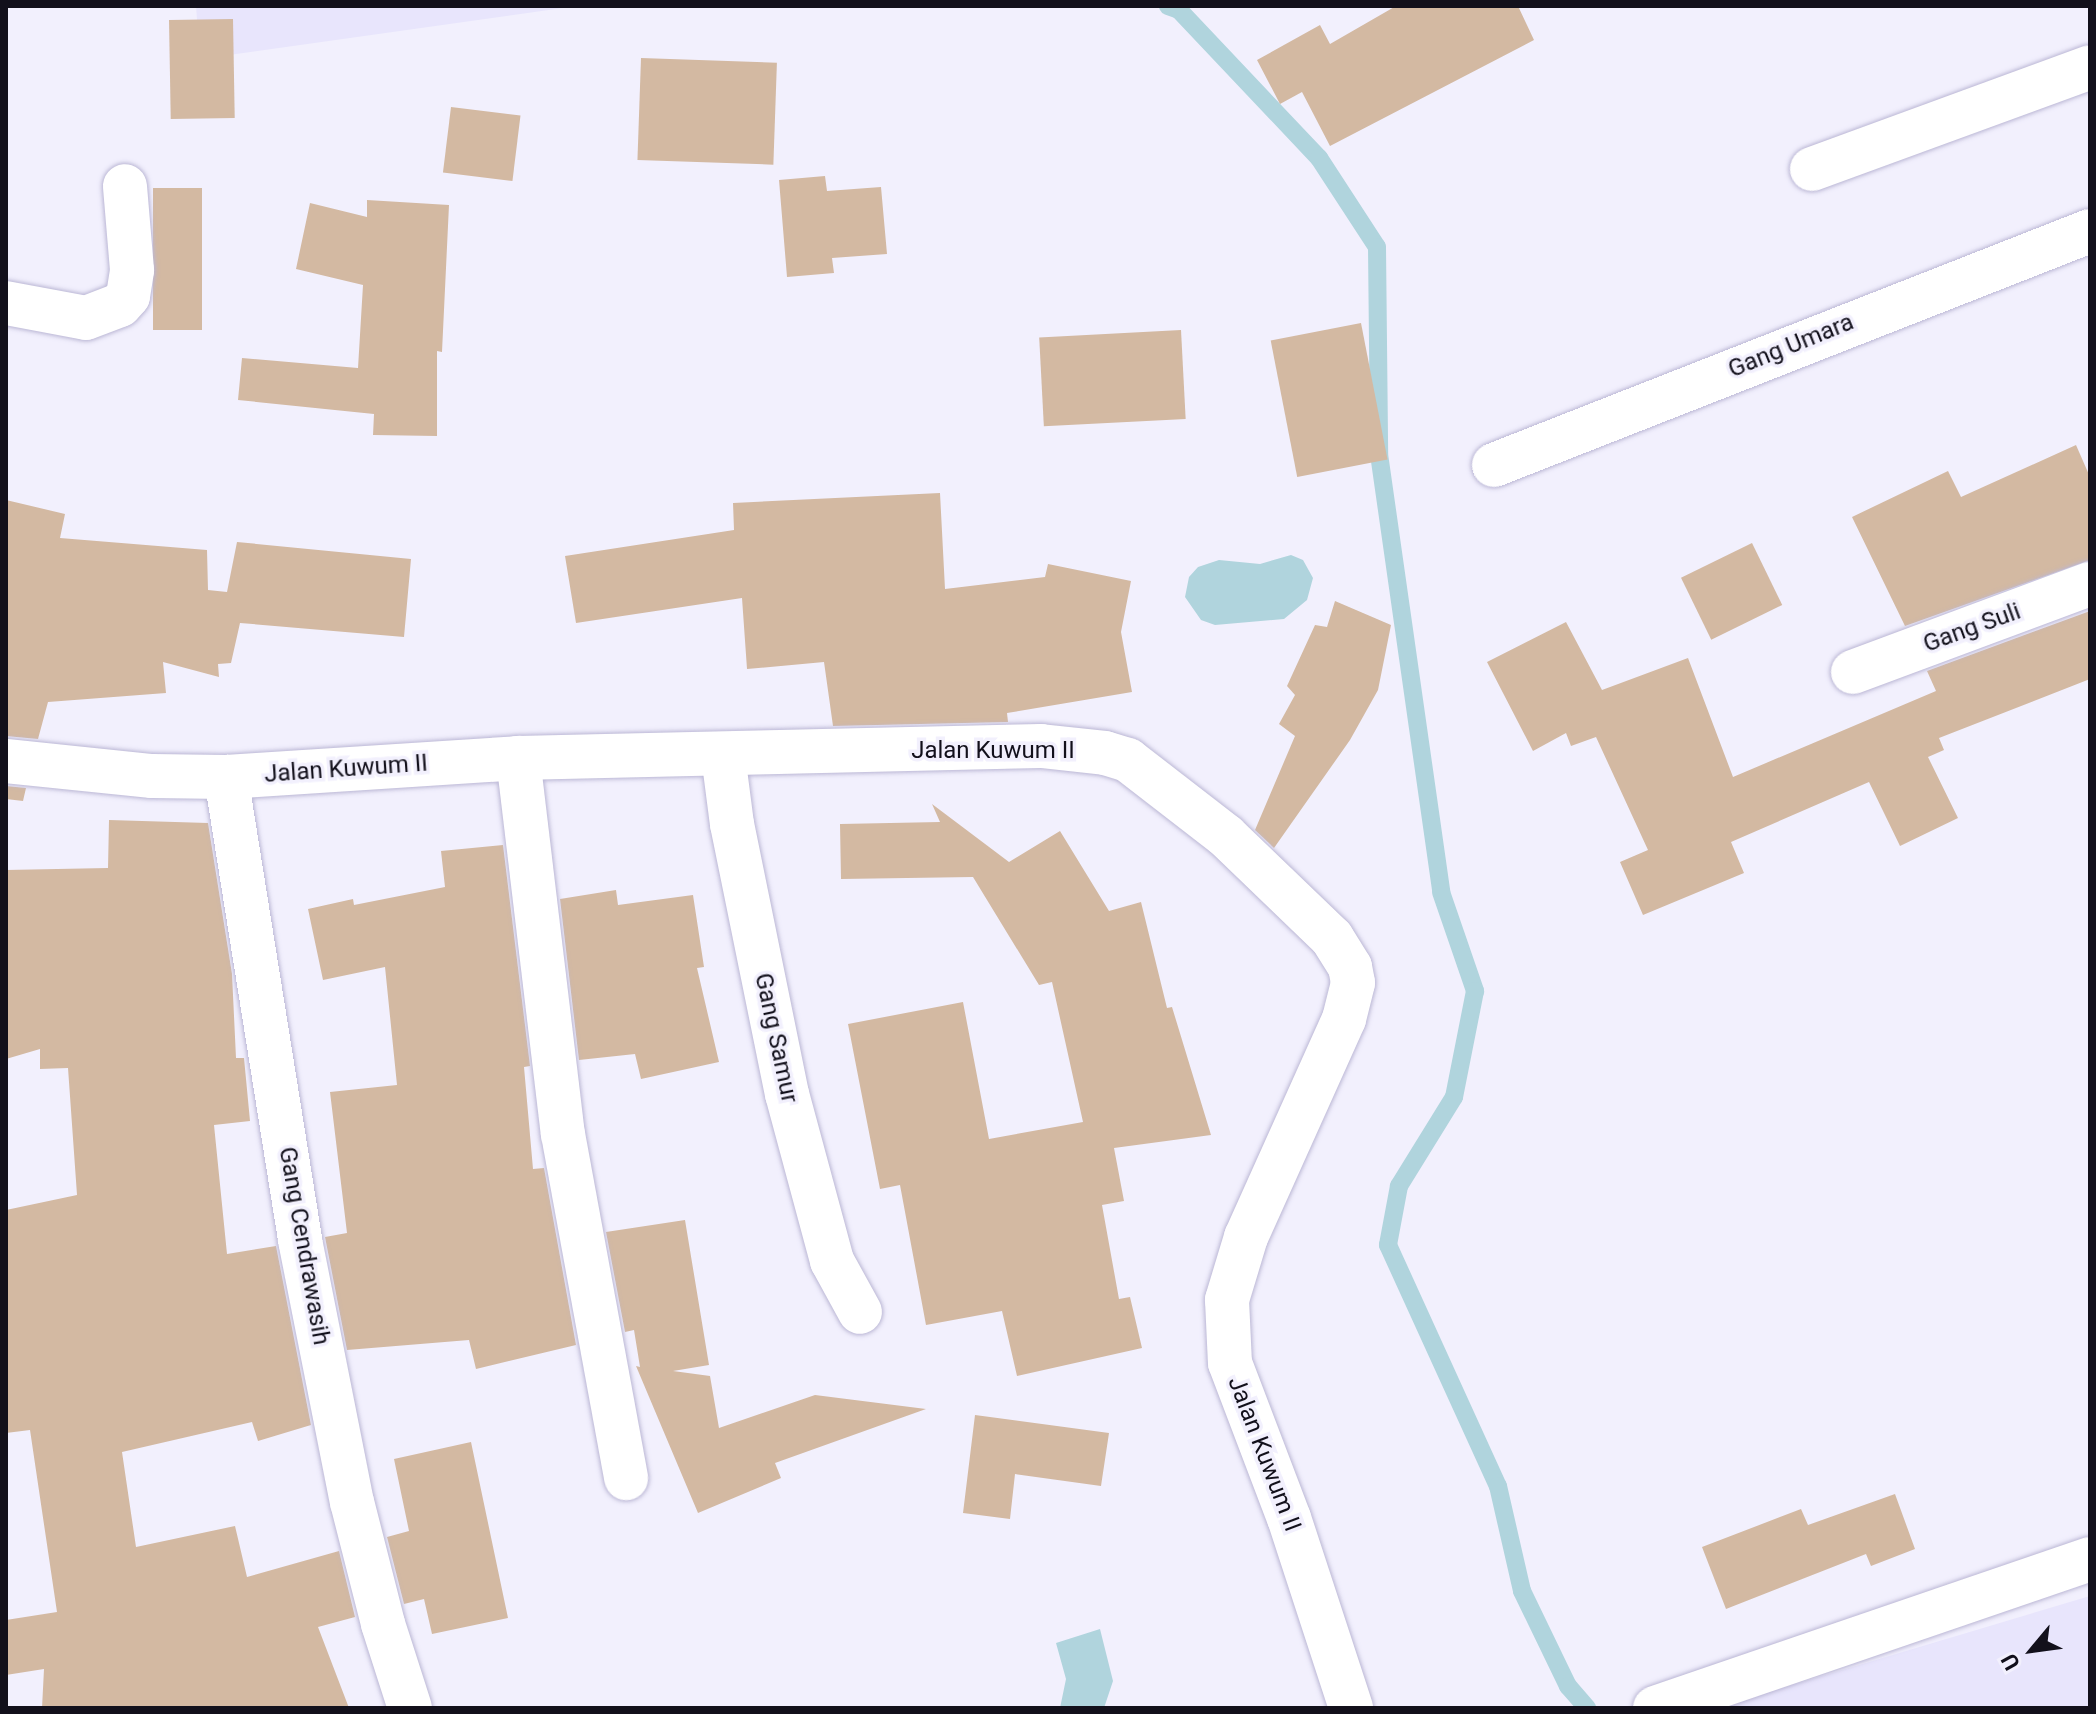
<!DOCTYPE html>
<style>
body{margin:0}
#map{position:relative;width:2096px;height:1714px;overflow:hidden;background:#f2f0fd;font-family:Roboto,sans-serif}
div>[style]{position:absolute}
.built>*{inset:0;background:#e8e5fc}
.water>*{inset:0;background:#b0d4dd}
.stream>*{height:18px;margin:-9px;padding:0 9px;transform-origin:9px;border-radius:9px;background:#b0d4dd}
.building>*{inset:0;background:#d3b9a2;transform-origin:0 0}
.roads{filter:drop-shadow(0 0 2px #bbb7d5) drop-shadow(0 0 2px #bbb7d5)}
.minor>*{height:44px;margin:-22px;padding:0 22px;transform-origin:22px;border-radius:22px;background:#fff}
span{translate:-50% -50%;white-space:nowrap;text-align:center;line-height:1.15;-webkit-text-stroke:7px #f2f0fd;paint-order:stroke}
.street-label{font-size:24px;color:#12101b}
.frame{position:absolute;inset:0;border:8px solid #12101b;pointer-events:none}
.north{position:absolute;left:1992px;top:1610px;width:80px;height:80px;-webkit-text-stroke:6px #f2f0fd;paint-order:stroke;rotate:241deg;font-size:22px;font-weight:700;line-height:32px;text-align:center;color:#12101b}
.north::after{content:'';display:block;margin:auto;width:28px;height:36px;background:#12101b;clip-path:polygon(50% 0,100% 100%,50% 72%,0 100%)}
</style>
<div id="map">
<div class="built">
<div style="clip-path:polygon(196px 6px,577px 6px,200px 59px)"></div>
<div style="clip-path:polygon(2090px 1596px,2090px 1708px,1715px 1708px)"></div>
</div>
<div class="water">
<div style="clip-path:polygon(1291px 555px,1303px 560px,1313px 578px,1307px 600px,1284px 619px,1215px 625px,1201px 620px,1185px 597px,1189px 577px,1198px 567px,1219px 560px,1260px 564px)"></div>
<div style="clip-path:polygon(1100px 1629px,1113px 1681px,1104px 1708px,1060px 1708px,1066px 1679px,1056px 1643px)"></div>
</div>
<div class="stream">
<div style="left:1168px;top:6px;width:12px;rotate:20deg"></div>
<div style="left:1179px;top:10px;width:204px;rotate:46.6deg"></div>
<div style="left:1319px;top:158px;width:106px;rotate:56.9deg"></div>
<div style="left:1377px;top:247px;width:207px;rotate:89.4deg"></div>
<div style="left:1379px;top:454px;width:442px;rotate:81.9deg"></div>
<div style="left:1441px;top:892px;width:105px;rotate:71deg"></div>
<div style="left:1475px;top:991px;width:108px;rotate:101.2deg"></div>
<div style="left:1454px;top:1097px;width:105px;rotate:121.7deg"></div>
<div style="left:1399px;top:1186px;width:60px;rotate:100.6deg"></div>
<div style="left:1388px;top:1245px;width:265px;rotate:65.5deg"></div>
<div style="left:1498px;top:1486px;width:108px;rotate:77.1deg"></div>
<div style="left:1522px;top:1591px;width:106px;rotate:64.2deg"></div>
<div style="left:1568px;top:1686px;width:29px;rotate:49deg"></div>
</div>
<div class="building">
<div style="clip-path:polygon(1396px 6px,1518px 6px,1534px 40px,1330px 146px,1302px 92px,1280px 104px,1257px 60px,1320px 25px,1330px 44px)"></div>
<div style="left:233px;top:19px;width:99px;height:64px;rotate:89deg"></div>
<div style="left:641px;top:58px;width:136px;height:102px;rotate:2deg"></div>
<div style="left:451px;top:107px;width:70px;height:66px;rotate:7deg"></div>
<div style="clip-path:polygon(825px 176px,827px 191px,881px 187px,887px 254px,832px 258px,834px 273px,787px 277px,779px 180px)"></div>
<div style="left:153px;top:188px;width:49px;height:142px"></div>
<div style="clip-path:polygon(367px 200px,449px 205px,442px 352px,437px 351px,437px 436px,373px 435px,374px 414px,238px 400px,242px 358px,358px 368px,363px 285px,296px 269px,310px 203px,367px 217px)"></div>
<div style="left:1361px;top:323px;width:139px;height:92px;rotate:79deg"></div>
<div style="left:1181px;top:330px;width:89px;height:142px;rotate:87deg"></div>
<div style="clip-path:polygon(2076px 445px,2090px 477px,2090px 560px,1905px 626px,1852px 517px,1948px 471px,1961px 497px)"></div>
<div style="clip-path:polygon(940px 493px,945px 589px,1045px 577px,1048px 564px,1131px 581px,1121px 632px,1132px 692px,1007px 713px,1008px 722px,833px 726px,824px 662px,747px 669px,742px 598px,576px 623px,565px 556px,734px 530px,733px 503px)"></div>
<div style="clip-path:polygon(6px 500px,65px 514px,60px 538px,207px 550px,208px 590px,227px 592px,237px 542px,411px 559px,404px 637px,240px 623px,231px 663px,218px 664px,219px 677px,163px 662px,166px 693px,48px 702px,38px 739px,6px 736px)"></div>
<div style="left:1752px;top:543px;width:69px;height:79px;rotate:64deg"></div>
<div style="clip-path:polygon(1335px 601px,1391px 625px,1378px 690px,1350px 740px,1274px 848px,1255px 830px,1295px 736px,1279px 724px,1295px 695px,1287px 686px,1315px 625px,1327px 627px)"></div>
<div style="clip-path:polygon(2090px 611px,2090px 679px,1939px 738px,1944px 750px,1928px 757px,1958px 818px,1900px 846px,1869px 782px,1731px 842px,1744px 873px,1643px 915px,1620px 862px,1648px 850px,1596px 737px,1571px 746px,1566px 733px,1533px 751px,1487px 662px,1566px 622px,1602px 690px,1688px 658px,1733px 777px,1936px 691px,1927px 671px)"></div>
<div style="clip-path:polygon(6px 786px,26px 788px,23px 801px,6px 799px)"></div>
<div style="clip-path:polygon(932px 804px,1009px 862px,1060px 831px,1109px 911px,1141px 902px,1167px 1008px,1172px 1007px,1211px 1135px,1114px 1148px,1124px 1201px,1102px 1205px,1119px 1299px,1130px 1297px,1142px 1348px,1017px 1376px,1002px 1311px,926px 1325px,900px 1185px,880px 1189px,848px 1024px,963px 1002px,989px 1139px,1083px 1122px,1052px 982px,1039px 985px,973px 877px,841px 879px,840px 824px,940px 822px)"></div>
<div style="clip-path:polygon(109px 820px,208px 823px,232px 974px,236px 1058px,244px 1058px,250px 1121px,214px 1125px,227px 1254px,276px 1246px,311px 1425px,258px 1441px,252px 1422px,122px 1452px,136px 1547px,235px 1526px,247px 1577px,339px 1551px,355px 1617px,318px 1627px,349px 1708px,42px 1708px,44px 1669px,6px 1675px,6px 1620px,57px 1612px,30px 1430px,6px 1433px,6px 1210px,77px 1195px,68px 1068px,40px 1069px,40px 1049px,6px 1059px,6px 870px,108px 868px)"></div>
<div style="clip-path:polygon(503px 845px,530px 1066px,524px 1067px,533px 1169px,544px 1168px,576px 1345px,476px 1369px,469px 1340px,347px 1350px,325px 1237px,347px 1233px,330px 1092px,397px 1085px,385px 967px,323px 980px,308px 909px,353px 899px,354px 905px,445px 887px,441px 851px)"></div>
<div style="clip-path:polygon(616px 890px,618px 905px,693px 895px,704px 967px,697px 968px,719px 1062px,641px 1079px,635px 1054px,579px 1060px,560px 899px)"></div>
<div style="clip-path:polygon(685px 1220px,709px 1365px,673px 1371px,710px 1376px,719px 1428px,815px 1395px,926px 1409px,775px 1463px,781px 1478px,698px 1513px,636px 1366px,640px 1367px,634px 1330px,625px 1332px,606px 1232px)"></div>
<div style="clip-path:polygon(975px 1415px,1109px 1433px,1101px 1486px,1015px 1474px,1010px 1519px,963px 1513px)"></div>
<div style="clip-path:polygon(471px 1442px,508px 1618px,432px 1634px,424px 1599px,404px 1604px,387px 1537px,409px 1531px,394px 1459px)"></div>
<div style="clip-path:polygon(1895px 1494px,1915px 1549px,1871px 1566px,1866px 1554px,1726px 1609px,1702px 1547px,1801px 1509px,1808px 1525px)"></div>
</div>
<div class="roads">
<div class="minor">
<div style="left:1812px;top:169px;width:296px;rotate:-20.1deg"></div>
<div style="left:6px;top:303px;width:81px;rotate:10.6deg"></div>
<div style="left:86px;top:318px;width:36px;rotate:-21deg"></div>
<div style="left:120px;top:305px;width:12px;rotate:-48deg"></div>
<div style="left:128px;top:296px;width:26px;rotate:-81deg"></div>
<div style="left:132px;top:270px;width:84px;rotate:-94.8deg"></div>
<div style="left:1494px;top:465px;width:640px;rotate:-21.44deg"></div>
<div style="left:1853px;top:672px;width:253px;rotate:-20.4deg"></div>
<div style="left:723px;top:755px;width:70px;rotate:82.6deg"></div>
<div style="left:732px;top:824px;width:276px;rotate:78.5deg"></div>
<div style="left:787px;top:1094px;width:173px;rotate:74.9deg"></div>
<div style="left:832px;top:1261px;width:58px;rotate:61.2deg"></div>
<div style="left:518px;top:758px;width:379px;rotate:83.2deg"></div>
<div style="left:563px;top:1134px;width:350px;rotate:79.6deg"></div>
<div style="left:6px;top:761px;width:147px;rotate:5.9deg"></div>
<div style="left:152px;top:776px;width:74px;rotate:0.8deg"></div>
<div style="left:226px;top:777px;width:293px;rotate:-3.7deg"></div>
<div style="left:518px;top:758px;width:523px;rotate:-1.31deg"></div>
<div style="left:1041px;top:746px;width:64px;rotate:6.2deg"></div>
<div style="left:1105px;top:753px;width:24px;rotate:17deg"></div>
<div style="left:1128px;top:760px;width:124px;rotate:37.8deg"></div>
<div style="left:1226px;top:836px;width:147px;rotate:43.9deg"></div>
<div style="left:1332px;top:938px;width:34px;rotate:58deg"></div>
<div style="left:1350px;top:967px;width:16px;rotate:79deg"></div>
<div style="left:1353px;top:983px;width:37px;rotate:104deg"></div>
<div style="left:1344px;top:1019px;width:239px;rotate:114.2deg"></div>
<div style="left:1246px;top:1237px;width:66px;rotate:106.8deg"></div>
<div style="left:1227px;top:1300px;width:63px;rotate:87.3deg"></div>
<div style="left:1230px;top:1363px;width:166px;rotate:69.2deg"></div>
<div style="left:1289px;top:1518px;width:200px;rotate:71.9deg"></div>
<div style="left:226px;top:777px;width:469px;rotate:80.9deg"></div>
<div style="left:300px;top:1240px;width:267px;rotate:78.8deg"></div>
<div style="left:352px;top:1502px;width:126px;rotate:75.7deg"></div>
<div style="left:383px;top:1624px;width:88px;rotate:72.2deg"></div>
<div style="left:1655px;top:1708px;width:460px;rotate:-18.9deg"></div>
</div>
</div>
<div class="street-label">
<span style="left:1791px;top:346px;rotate:-22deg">Gang Umara</span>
<span style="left:1972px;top:628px;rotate:-20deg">Gang Suli</span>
<span style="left:993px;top:751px">Jalan Kuwum II</span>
<span style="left:346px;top:769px;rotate:-4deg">Jalan Kuwum II</span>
<span style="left:776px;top:1038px;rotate:78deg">Gang Samur</span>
<span style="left:304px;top:1246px;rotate:80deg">Gang Cendrawasih</span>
<span style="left:1264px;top:1454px;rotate:69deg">Jalan Kuwum II</span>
</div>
<div class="frame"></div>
<div class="north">U</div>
</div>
